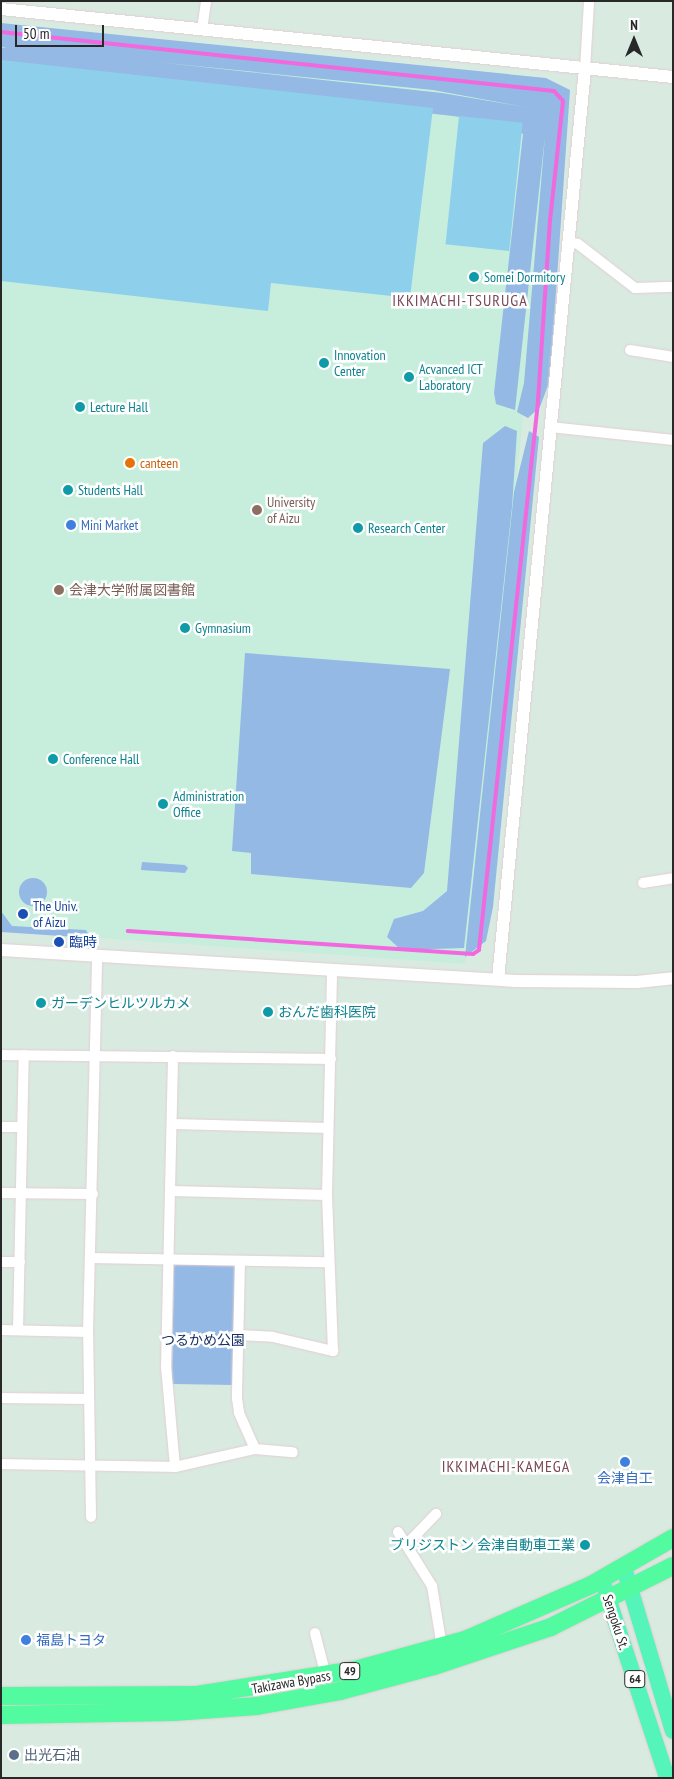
<!DOCTYPE html>
<meta charset="utf-8">
<style>
body{margin:0}
#map{position:relative;width:674px;height:1779px;overflow:hidden;background:#d9ebe1;font-family:"PT Sans Narrow","Noto Sans JP",sans-serif}
div>[style]{position:absolute}
.education>*{inset:0;background:#c7eedc}
.green>*{inset:0;background:#93b9e4;transform-origin:0 0}
.round{border-radius:50%}
.pitch>*{inset:0;background:#8ed0ec;transform-origin:0 0}
.stream>*{height:4px;margin:-2px;padding:0 2px;transform-origin:2px;border-radius:2px;background:#f268de}
.roads{filter:drop-shadow(0 0 1px #e2ced4) drop-shadow(0 0 1px #e2ced4)}
.minor>*{height:10px;margin:-5px;padding:0 5px;transform-origin:5px;border-radius:5px;background:#fff}
.tertiary>*{height:12px;margin:-6px;padding:0 6px;transform-origin:6px;border-radius:6px;background:#fff}
.primary>*{height:16px;margin:-8px;padding:0 8px;transform-origin:8px;border-radius:8px;background:#55f4bb}
.trunk>*{height:18px;margin:-9px;padding:0 9px;transform-origin:9px;border-radius:9px;background:#52faa0}
.dots>*{width:14px;height:14px;translate:-50% -50%;box-sizing:border-box;border:2px solid #fff;border-radius:50%}
span{translate:-50% -50%;white-space:nowrap;text-align:center;line-height:1.15;-webkit-text-stroke:5px #fff;paint-order:stroke}
.shield-label span{padding:1px 4px;background:#fff;border:1px solid;border-radius:4px;-webkit-text-stroke-width:0}
.shield-label{font-size:12px;color:#282828;font-weight:700}
.culture-label{font-size:14px;color:#0d838f}
.left{translate:0 -50%;text-align:left}
.right{translate:-100% -50%;text-align:right}
.food-label{font-size:14px;color:#c56008}
.education-label{font-size:14px;color:#785e54}
.shop-label{font-size:14px;color:#366cbe}
.transit-label{font-size:14px;color:#164399}
.park-label{font-size:14px;color:#173166}
.street-label{font-size:14px;color:#282828}
.service-label{font-size:14px;color:#4e5e75}
.quarter-label{font-size:16px;color:#7a4857;letter-spacing:1px}
.frame{position:absolute;inset:0;border:2px solid #282828;pointer-events:none}
.north{position:absolute;left:609px;top:15px;width:50px;height:50px;-webkit-text-stroke:4px #fff;paint-order:stroke;rotate:0deg;font-size:14px;font-weight:700;line-height:20px;text-align:center;color:#282828}
.north::after{content:'';display:block;margin:auto;width:18px;height:22px;background:#282828;clip-path:polygon(50% 0,100% 100%,50% 72%,0 100%)}
.scale{position:absolute;left:15px;top:25px;width:89px;height:22px;box-sizing:border-box;border:2px solid #282828;border-top:0;padding-left:6px;font-size:15px;line-height:18px;white-space:nowrap;color:#282828;-webkit-text-stroke:4px #fff;paint-order:stroke}
</style>
<div id="map">
<div class="education">
<div style="clip-path:polygon(1px 27px,558px 90px,465px 964px,1px 931px)"></div>
</div>
<div class="green">
<div style="clip-path:polygon(evenodd,1px 23px,546px 78px,570px 90px,550px 380px,540px 407px,528px 418px,517px 412px,524px 383px,545px 136px,515px 410px,496px 404px,494px 393px,523px 134px,502px 124px,453px 116px,21px 68px,1px 60px,1px 48px,7px 48px,1px 47px,1px 23px,156px 62px,433px 90px,531px 108px,442px 93px,156px 62px)"></div>
<div style="clip-path:polygon(505px 426px,517px 431px,512px 507px,464px 948px,401px 950px,387px 937px,394px 919px,423px 911px,447px 891px,483px 443px)"></div>
<div style="clip-path:polygon(529px 431px,539px 437px,493px 907px,486px 941px,465px 957px,514px 492px)"></div>
<div style="clip-path:polygon(245px 653px,450px 669px,424px 873px,411px 888px,251px 874px,251px 853px,232px 851px)"></div>
<div style="clip-path:polygon(142px 862px,185px 865px,188px 868px,185px 873px,141px 870px)"></div>
<div class="round" style="left:19px;top:878px;width:28px;height:28px"></div>
<div style="clip-path:polygon(1px 911px,12px 926px,86px 930px,91px 938px,1px 932px)"></div>
<div style="left:174px;top:1263px;width:63px;height:121px;rotate:1deg"></div>
</div>
<div class="pitch">
<div style="clip-path:polygon(1px 60px,433px 108px,410px 298px,271px 283px,268px 311px,1px 281px)"></div>
<div style="left:459px;top:116px;width:64px;height:129px;rotate:6deg"></div>
</div>
<div class="stream">
<div style="left:1px;top:32px;width:556px;rotate:6.09deg"></div>
<div style="left:554px;top:91px;width:13px;rotate:48deg"></div>
<div style="left:563px;top:101px;width:120px;rotate:96.2deg"></div>
<div style="left:550px;top:220px;width:182px;rotate:93.8deg"></div>
<div style="left:538px;top:402px;width:551px;rotate:96.15deg"></div>
<div style="left:479px;top:950px;width:7px;rotate:146deg"></div>
<div style="left:473px;top:954px;width:346px;rotate:-176.2deg"></div>
</div>
<div class="roads">
<div class="minor">
<div style="left:202px;top:30px;width:29px;rotate:-82deg"></div>
<div style="left:585px;top:69px;width:68px;rotate:-86.6deg"></div>
<div style="left:568px;top:242px;width:10px;rotate:11deg"></div>
<div style="left:578px;top:244px;width:72px;rotate:37.7deg"></div>
<div style="left:635px;top:288px;width:38px;rotate:-2deg"></div>
<div style="left:630px;top:350px;width:44px;rotate:9.2deg"></div>
<div style="left:550px;top:427px;width:124px;rotate:6deg"></div>
<div style="left:643px;top:883px;width:30px;rotate:-9deg"></div>
<div style="left:1px;top:1055px;width:330px;rotate:0.7deg"></div>
<div style="left:173px;top:1124px;width:155px;rotate:1.5deg"></div>
<div style="left:1px;top:1127px;width:21px"></div>
<div style="left:172px;top:1191px;width:155px;rotate:1.5deg"></div>
<div style="left:1px;top:1193px;width:92px;rotate:0.6deg"></div>
<div style="left:90px;top:1258px;width:238px;rotate:1deg"></div>
<div style="left:240px;top:1261px;width:137px;rotate:91.3deg"></div>
<div style="left:237px;top:1398px;width:15px;rotate:82deg"></div>
<div style="left:239px;top:1413px;width:39px;rotate:66deg"></div>
<div style="left:1px;top:1262px;width:19px"></div>
<div style="left:1px;top:1330px;width:87px;rotate:1.3deg"></div>
<div style="left:18px;top:1330px;width:275px;rotate:-88.8deg"></div>
<div style="left:238px;top:1335px;width:35px;rotate:3deg"></div>
<div style="left:273px;top:1337px;width:62px;rotate:13.1deg"></div>
<div style="left:333px;top:1351px;width:156px;rotate:-92.2deg"></div>
<div style="left:327px;top:1195px;width:225px;rotate:-88.7deg"></div>
<div style="left:1px;top:1398px;width:86px;rotate:0.7deg"></div>
<div style="left:1px;top:1464px;width:174px;rotate:1deg"></div>
<div style="left:175px;top:1467px;width:100px;rotate:-95.1deg"></div>
<div style="left:166px;top:1367px;width:311px;rotate:-88.7deg"></div>
<div style="left:175px;top:1467px;width:82px;rotate:-12.7deg"></div>
<div style="left:255px;top:1449px;width:38px;rotate:5deg"></div>
<div style="left:91px;top:1517px;width:185px;rotate:-90.9deg"></div>
<div style="left:88px;top:1332px;width:374px;rotate:-88.6deg"></div>
<div style="left:398px;top:1532px;width:64px;rotate:57.8deg"></div>
<div style="left:432px;top:1586px;width:62px;rotate:80.7deg"></div>
<div style="left:407px;top:1544px;width:42px;rotate:-46deg"></div>
<div style="left:315px;top:1633px;width:44px;rotate:75.7deg"></div>
</div>
<div class="tertiary">
<div style="left:1px;top:9px;width:675px;rotate:5.78deg"></div>
<div style="left:1px;top:950px;width:516px;rotate:3.44deg"></div>
<div style="left:516px;top:981px;width:121px;rotate:0.5deg"></div>
<div style="left:637px;top:982px;width:36px;rotate:-6deg"></div>
<div style="left:498px;top:979px;width:914px;rotate:-84.54deg"></div>
</div>
<div class="primary">
<div style="left:624px;top:1568px;width:170px;rotate:73.3deg"></div>
<div style="left:602px;top:1580px;width:208px;rotate:71.8deg"></div>
</div>
<div class="trunk">
<div style="left:1px;top:1696px;width:196px;rotate:-0.3deg"></div>
<div style="left:197px;top:1695px;width:160px;rotate:-9deg"></div>
<div style="left:355px;top:1670px;width:114px;rotate:-15.3deg"></div>
<div style="left:465px;top:1640px;width:137px;rotate:-23.6deg"></div>
<div style="left:591px;top:1585px;width:95px;rotate:-29.8deg"></div>
<div style="left:1px;top:1715px;width:173px;rotate:-1deg"></div>
<div style="left:174px;top:1712px;width:83px;rotate:-4.1deg"></div>
<div style="left:257px;top:1706px;width:84px;rotate:-10.2deg"></div>
<div style="left:340px;top:1691px;width:97px;rotate:-14.9deg"></div>
<div style="left:434px;top:1666px;width:123px;rotate:-18.4deg"></div>
<div style="left:551px;top:1627px;width:136px;rotate:-26.6deg"></div>
</div>
</div>
<div class="dots">
<div style="left:474px;top:277px;background:#0f9aa8"></div>
<div style="left:324px;top:363px;background:#0f9aa8"></div>
<div style="left:409px;top:377px;background:#0f9aa8"></div>
<div style="left:80px;top:407px;background:#0f9aa8"></div>
<div style="left:130px;top:463px;background:#e8710a"></div>
<div style="left:68px;top:490px;background:#0f9aa8"></div>
<div style="left:257px;top:510px;background:#8d6e63"></div>
<div style="left:71px;top:525px;background:#3f7fe0"></div>
<div style="left:358px;top:528px;background:#0f9aa8"></div>
<div style="left:59px;top:590px;background:#8d6e63"></div>
<div style="left:185px;top:628px;background:#0f9aa8"></div>
<div style="left:53px;top:759px;background:#0f9aa8"></div>
<div style="left:163px;top:804px;background:#0f9aa8"></div>
<div style="left:23px;top:914px;background:#1a4fb4"></div>
<div style="left:59px;top:942px;background:#1a4fb4"></div>
<div style="left:41px;top:1003px;background:#0f9aa8"></div>
<div style="left:268px;top:1012px;background:#0f9aa8"></div>
<div style="left:625px;top:1462px;background:#3f7fe0"></div>
<div style="left:585px;top:1545px;background:#0f9aa8"></div>
<div style="left:26px;top:1640px;background:#3f7fe0"></div>
<div style="left:14px;top:1755px;background:#5c6f8a"></div>
</div>
<div class="shield-label">
<span style="left:350px;top:1671px">49</span>
<span style="left:635px;top:1679px">64</span>
</div>
<div class="culture-label">
<span class="left" style="left:484px;top:277px">Somei Dormitory</span>
<span class="left" style="left:334px;top:363px">Innovation<br>Center</span>
<span class="left" style="left:419px;top:377px">Acvanced ICT<br>Laboratory</span>
<span class="left" style="left:90px;top:407px">Lecture Hall</span>
<span class="left" style="left:78px;top:490px">Students Hall</span>
<span class="left" style="left:368px;top:528px">Research Center</span>
<span class="left" style="left:195px;top:628px">Gymnasium</span>
<span class="left" style="left:63px;top:759px">Conference Hall</span>
<span class="left" style="left:173px;top:804px">Administration<br>Office</span>
<span class="left" style="left:51px;top:1003px">ガーデンヒルツルカメ</span>
<span class="left" style="left:278px;top:1012px">おんだ歯科医院</span>
<span class="right" style="left:575px;top:1545px">ブリジストン 会津自動車工業</span>
</div>
<div class="food-label">
<span class="left" style="left:140px;top:463px">canteen</span>
</div>
<div class="education-label">
<span class="left" style="left:267px;top:510px">University<br>of Aizu</span>
<span class="left" style="left:69px;top:590px">会津大学附属図書館</span>
</div>
<div class="shop-label">
<span class="left" style="left:81px;top:525px">Mini Market</span>
<span style="left:625px;top:1478px">会津自工</span>
<span class="left" style="left:36px;top:1640px">福島トヨタ</span>
</div>
<div class="transit-label">
<span class="left" style="left:33px;top:914px">The Univ.<br>of Aizu</span>
<span class="left" style="left:69px;top:942px">臨時</span>
</div>
<div class="park-label">
<span style="left:203px;top:1340px">つるかめ公園</span>
</div>
<div class="street-label">
<span style="left:616px;top:1622px;rotate:72deg">Sengoku St.</span>
<span style="left:291px;top:1682px;rotate:-10deg">Takizawa Bypass</span>
</div>
<div class="service-label">
<span class="left" style="left:24px;top:1755px">出光石油</span>
</div>
<div class="quarter-label">
<span style="left:460px;top:300px">IKKIMACHI-TSURUGA</span>
<span style="left:506px;top:1466px">IKKIMACHI-KAMEGA</span>
</div>
<div class="frame"></div>
<div class="north">N</div>
<div class="scale">50 m</div>
</div>
